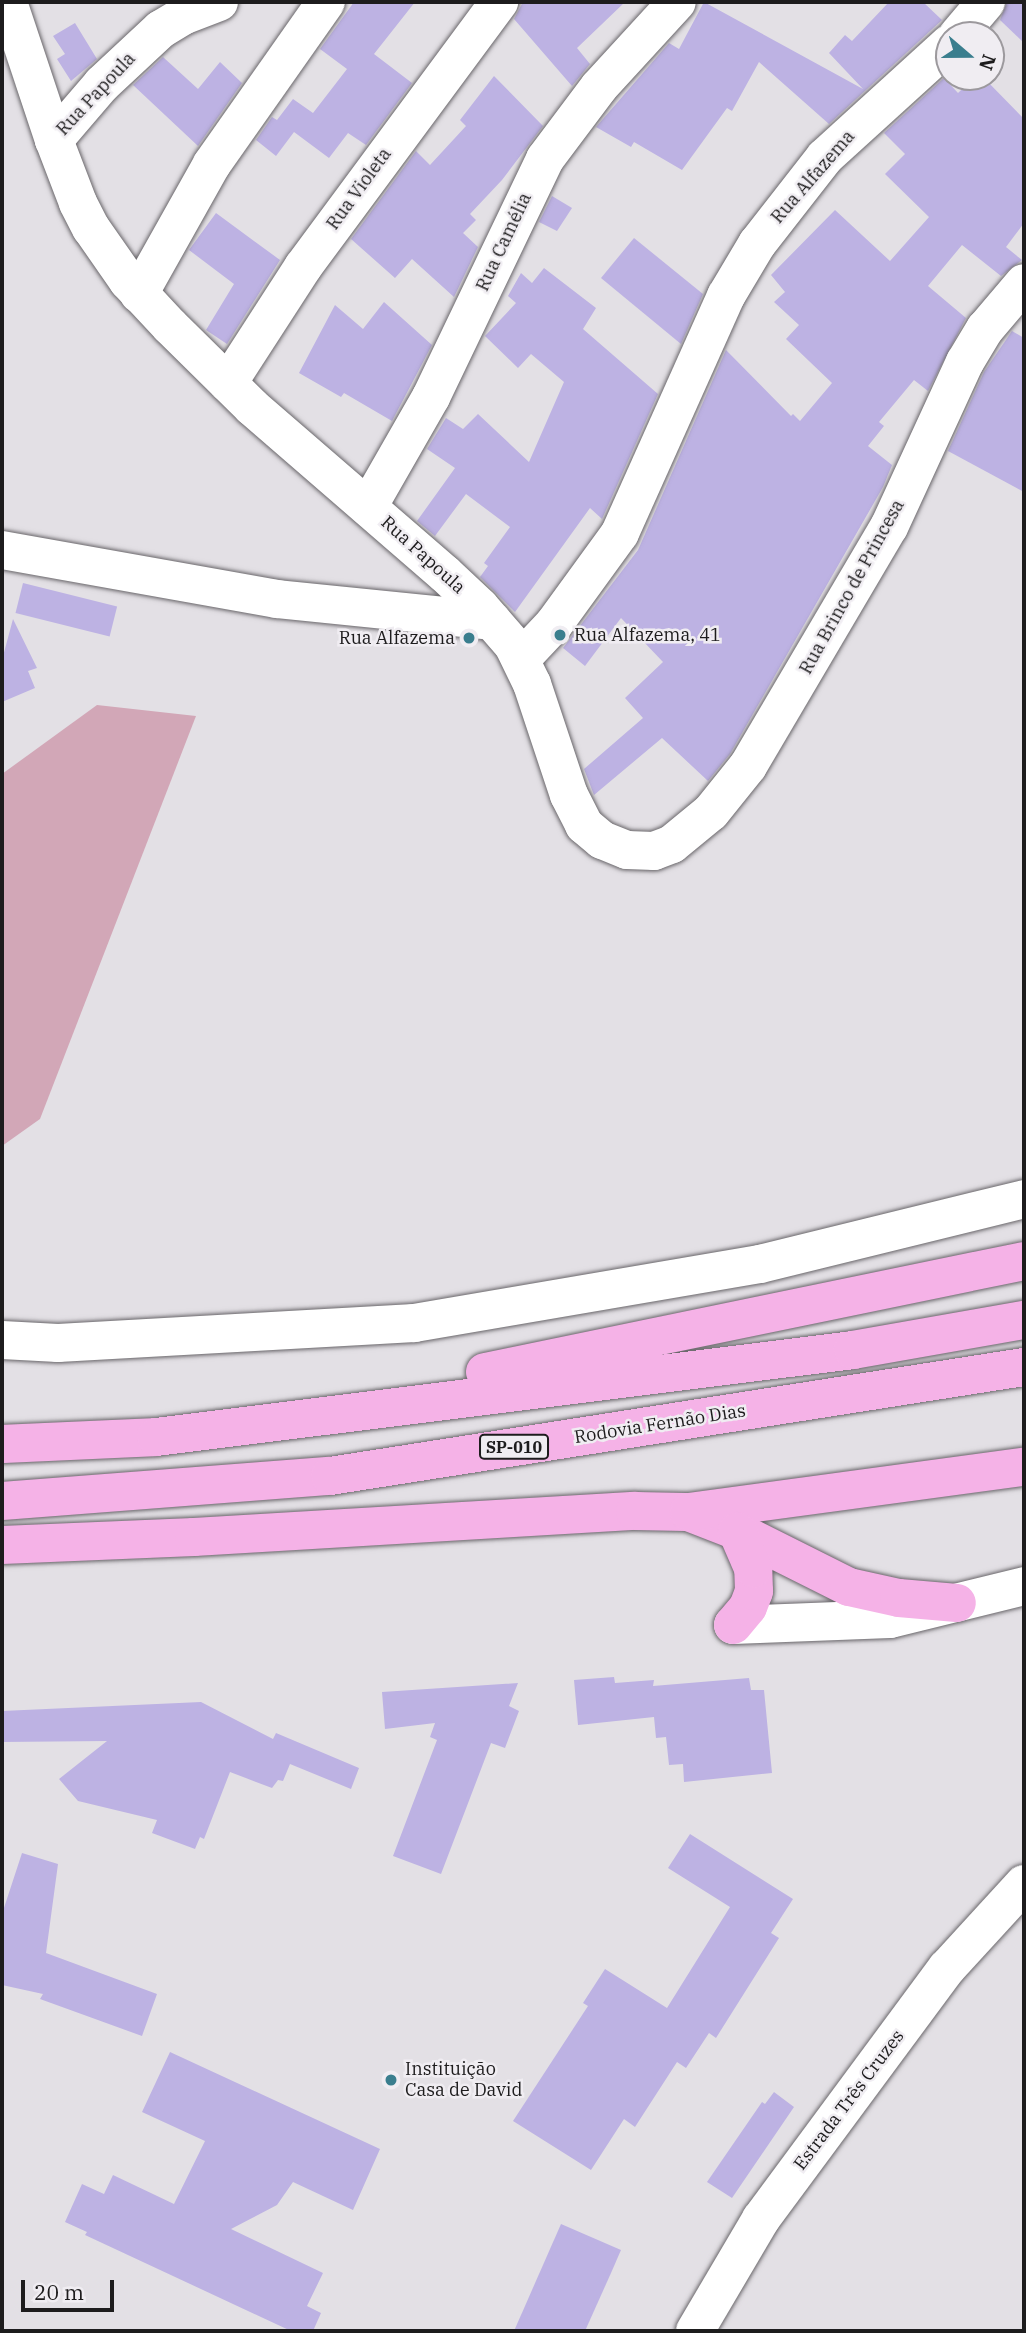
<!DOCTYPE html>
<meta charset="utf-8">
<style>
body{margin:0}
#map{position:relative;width:1026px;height:2333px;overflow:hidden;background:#e3e0e5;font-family:"IBM Plex Serif",serif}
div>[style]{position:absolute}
.green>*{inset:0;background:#d2a7b7}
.building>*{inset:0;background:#bdb2e3;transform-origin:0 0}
.roads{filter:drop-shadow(0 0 2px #69666a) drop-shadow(0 0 2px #69666a)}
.minor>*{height:38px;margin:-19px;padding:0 19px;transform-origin:19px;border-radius:19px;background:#fff}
.highway>*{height:38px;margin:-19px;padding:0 19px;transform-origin:19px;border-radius:19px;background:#f5b2e7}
.dots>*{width:19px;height:19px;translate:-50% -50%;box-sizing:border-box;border:4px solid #f0edf2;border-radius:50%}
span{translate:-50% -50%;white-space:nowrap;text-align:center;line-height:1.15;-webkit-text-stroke:5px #f0edf2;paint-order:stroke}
.shield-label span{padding:2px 5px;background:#f0edf2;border:2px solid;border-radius:5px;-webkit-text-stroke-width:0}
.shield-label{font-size:16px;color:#1d1c1d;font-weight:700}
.street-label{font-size:18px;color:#1d1c1d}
.poi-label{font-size:18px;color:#1d1c1d}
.left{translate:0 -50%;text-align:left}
.right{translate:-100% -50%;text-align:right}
.frame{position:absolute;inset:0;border:4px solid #1d1c1d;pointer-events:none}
.north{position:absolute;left:935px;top:21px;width:70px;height:70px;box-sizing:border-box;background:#f0edf2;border:2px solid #9c999d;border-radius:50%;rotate:110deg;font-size:19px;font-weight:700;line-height:28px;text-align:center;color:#1d1c1d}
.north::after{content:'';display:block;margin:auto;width:24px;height:32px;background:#3a7e8e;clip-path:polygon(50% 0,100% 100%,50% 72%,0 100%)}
.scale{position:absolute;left:21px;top:2280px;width:93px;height:32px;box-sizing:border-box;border:4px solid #1d1c1d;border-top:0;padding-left:9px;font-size:21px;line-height:24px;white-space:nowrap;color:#1d1c1d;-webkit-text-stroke:5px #f0edf2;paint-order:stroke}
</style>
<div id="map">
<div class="green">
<div style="clip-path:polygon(97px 705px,196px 716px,40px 1119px,2px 1146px,2px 774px)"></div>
</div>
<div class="building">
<div style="clip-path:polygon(354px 2px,415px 2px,374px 54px,412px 83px,366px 145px,348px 133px,329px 158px,294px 132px,276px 156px,256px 140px,272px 117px,277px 120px,293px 99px,313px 113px,347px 69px,320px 49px)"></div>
<div style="clip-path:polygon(523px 2px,625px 2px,577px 48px,590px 64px,572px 86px,514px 19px)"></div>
<div style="clip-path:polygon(704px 2px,863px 89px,829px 53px,845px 35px,852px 41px,889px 2px,923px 2px,942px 20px,829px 124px,759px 62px,732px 111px,727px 108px,682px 170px,634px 142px,631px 147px,596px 127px,669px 43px,679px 49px)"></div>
<div style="clip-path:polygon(1007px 2px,1024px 2px,1024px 43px,1000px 20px)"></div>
<div style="clip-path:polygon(75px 23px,97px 59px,71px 81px,57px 59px,65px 54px,53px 36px)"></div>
<div style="clip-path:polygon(163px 57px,198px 89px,220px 62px,242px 83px,198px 146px,133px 85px)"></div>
<div style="clip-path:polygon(494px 76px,543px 126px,502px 180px,470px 214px,476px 220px,463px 233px,478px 247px,454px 297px,412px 259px,395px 278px,351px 239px,416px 151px,430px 165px,466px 126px,460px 120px)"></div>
<div style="clip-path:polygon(975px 77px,983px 77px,1024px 119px,1024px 223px,1006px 247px,1022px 260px,1001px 276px,962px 245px,928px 286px,966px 318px,928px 391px,914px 380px,879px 422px,884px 426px,868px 446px,892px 465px,883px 487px,730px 754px,708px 781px,662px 738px,594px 795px,584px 769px,643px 718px,625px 698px,663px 662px,621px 618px,585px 666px,563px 648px,638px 550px,726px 350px,791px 416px,793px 414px,800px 421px,832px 383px,786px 339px,799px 325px,774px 302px,785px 292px,771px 275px,835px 210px,890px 261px,929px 217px,885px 174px,905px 154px,884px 133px,944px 78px,958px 93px)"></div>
<div style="clip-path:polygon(552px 196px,572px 208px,557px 231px,539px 222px)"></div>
<div style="clip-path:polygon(216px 213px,280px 260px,227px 344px,206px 330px,234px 284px,189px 250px)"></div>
<div style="clip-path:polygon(634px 238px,703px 294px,681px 344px,601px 278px)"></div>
<div style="clip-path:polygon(544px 268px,596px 308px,583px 329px,658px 394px,602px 519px,590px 508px,515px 612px,480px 577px,488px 566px,484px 563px,510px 527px,466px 494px,435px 536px,417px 521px,455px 468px,427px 449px,446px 418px,463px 429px,478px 414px,529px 462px,564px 382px,531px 354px,518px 368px,485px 336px,516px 303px,508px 296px,521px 273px,532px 283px)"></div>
<div style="clip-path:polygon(384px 302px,432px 345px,392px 421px,344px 393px,341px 397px,299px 373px,335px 305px,363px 329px)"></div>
<div style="clip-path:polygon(1012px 331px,1024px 338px,1024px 492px,948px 451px,984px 372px)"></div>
<div style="left:23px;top:583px;width:97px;height:31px;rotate:14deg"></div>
<div style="clip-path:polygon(13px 619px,37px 668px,28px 671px,35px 688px,2px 702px,2px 660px)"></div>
<div style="clip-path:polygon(614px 1677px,615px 1683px,654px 1680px,653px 1686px,749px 1678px,751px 1690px,764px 1690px,772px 1773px,684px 1782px,683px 1764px,669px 1765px,666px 1737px,656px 1738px,654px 1717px,578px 1725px,574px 1680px)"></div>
<div style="clip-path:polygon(518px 1683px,509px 1706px,519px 1711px,505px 1748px,491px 1743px,441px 1874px,393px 1856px,437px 1740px,430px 1737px,435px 1723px,385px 1729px,382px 1692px)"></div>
<div style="clip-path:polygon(201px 1702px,273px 1739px,276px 1733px,359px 1768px,351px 1789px,290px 1764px,283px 1781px,278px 1780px,272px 1788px,230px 1772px,204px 1839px,200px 1837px,195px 1849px,152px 1833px,157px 1820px,78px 1801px,59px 1779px,107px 1741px,2px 1742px,2px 1711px)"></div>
<div style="clip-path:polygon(690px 1834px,793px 1899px,771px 1933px,779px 1938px,716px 2038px,709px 2033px,686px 2068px,677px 2062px,635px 2127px,624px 2119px,591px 2170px,513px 2121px,588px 2006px,583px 2003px,605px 1969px,667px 2008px,730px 1907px,668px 1868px)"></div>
<div style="clip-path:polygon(22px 1853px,58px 1864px,46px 1953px,157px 1994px,142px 2036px,40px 1999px,43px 1994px,2px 1985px,2px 1914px)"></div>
<div style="clip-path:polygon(170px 2052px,380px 2149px,353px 2210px,293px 2182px,277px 2205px,231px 2229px,323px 2273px,307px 2306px,321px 2313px,313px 2331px,291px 2331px,85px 2235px,87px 2232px,65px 2222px,82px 2184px,104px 2194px,113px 2175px,174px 2204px,205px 2141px,142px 2112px)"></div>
<div style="clip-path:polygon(774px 2092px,794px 2107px,732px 2198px,707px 2182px,762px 2102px,765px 2104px)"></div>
<div style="clip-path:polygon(561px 2224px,621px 2250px,611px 2273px,585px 2331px,514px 2331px)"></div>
</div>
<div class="roads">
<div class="minor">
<div style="left:8px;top:2px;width:145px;rotate:71.6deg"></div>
<div style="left:219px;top:2px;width:39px;rotate:159deg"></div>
<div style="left:183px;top:16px;width:26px;rotate:149deg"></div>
<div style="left:161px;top:29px;width:81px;rotate:137deg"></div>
<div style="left:102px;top:84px;width:74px;rotate:130.6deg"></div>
<div style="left:54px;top:140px;width:67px;rotate:69.1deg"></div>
<div style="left:78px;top:203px;width:28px;rotate:63deg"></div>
<div style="left:91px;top:228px;width:65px;rotate:55.1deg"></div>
<div style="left:128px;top:281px;width:62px;rotate:47deg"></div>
<div style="left:170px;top:326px;width:115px;rotate:44.6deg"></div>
<div style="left:252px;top:407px;width:255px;rotate:40.9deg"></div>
<div style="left:445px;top:574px;width:48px;rotate:43.3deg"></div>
<div style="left:480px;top:607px;width:50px;rotate:49deg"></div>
<div style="left:513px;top:645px;width:43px;rotate:64deg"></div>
<div style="left:532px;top:684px;width:117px;rotate:71.6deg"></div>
<div style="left:569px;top:795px;width:34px;rotate:63deg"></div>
<div style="left:584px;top:825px;width:23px;rotate:40deg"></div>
<div style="left:602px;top:840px;width:27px;rotate:22deg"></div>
<div style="left:627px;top:850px;width:27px;rotate:2deg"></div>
<div style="left:654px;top:851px;width:19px;rotate:-21deg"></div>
<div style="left:672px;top:844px;width:50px;rotate:-39.4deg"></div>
<div style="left:711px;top:812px;width:59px;rotate:-51.2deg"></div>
<div style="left:748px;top:766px;width:277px;rotate:-59.5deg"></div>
<div style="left:889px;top:527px;width:182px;rotate:-65.3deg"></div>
<div style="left:965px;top:362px;width:39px;rotate:-59deg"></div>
<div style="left:985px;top:329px;width:60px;rotate:-49.7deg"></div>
<div style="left:958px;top:35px;width:43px;rotate:-49.7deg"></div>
<div style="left:139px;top:294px;width:149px;rotate:-60.7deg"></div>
<div style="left:212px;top:164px;width:198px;rotate:-54.9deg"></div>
<div style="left:228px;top:383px;width:138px;rotate:-57.1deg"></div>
<div style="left:303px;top:267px;width:330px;rotate:-53.5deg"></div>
<div style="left:368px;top:507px;width:127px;rotate:-60.2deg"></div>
<div style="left:431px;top:397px;width:264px;rotate:-64.4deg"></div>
<div style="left:545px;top:159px;width:90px;rotate:-53.1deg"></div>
<div style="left:599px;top:87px;width:115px;rotate:-47.5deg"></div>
<div style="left:2px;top:550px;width:279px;rotate:10.1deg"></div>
<div style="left:277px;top:599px;width:216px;rotate:5.8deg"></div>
<div style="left:521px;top:659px;width:48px;rotate:-46.7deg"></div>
<div style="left:554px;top:624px;width:112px;rotate:-54deg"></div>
<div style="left:620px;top:533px;width:260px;rotate:-65.9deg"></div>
<div style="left:726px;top:296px;width:61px;rotate:-59.2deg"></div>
<div style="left:757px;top:244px;width:110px;rotate:-52deg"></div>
<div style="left:825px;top:157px;width:168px;rotate:-42.3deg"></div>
<div style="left:2px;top:1340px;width:56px;rotate:3.1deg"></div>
<div style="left:58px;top:1343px;width:357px;rotate:-3.2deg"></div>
<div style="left:414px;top:1323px;width:351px;rotate:-9.7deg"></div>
<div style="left:760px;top:1264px;width:272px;rotate:-13.8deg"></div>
<div style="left:733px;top:1625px;width:157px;rotate:-2.2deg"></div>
<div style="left:890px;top:1619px;width:138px;rotate:-13.8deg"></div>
<div style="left:695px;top:2331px;width:130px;rotate:-59.5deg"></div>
<div style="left:761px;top:2219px;width:312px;rotate:-53.5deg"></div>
<div style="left:947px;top:1968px;width:114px;rotate:-47.5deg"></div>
</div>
<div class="highway">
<div style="left:485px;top:1372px;width:550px;rotate:-11.64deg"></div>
<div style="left:2px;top:1444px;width:154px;rotate:-2.6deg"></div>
<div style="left:156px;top:1437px;width:702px;rotate:-7.11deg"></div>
<div style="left:853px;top:1350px;width:174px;rotate:-10deg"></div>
<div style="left:2px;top:1501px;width:329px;rotate:-4.4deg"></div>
<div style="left:330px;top:1476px;width:703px;rotate:-8.93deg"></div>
<div style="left:691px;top:1513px;width:49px;rotate:21.4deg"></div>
<div style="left:737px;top:1531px;width:125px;rotate:26.6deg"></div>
<div style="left:849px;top:1587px;width:51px;rotate:12.4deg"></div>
<div style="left:899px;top:1598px;width:58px;rotate:4.9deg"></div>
<div style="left:2px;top:1545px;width:192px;rotate:-2.4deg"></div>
<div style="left:194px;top:1537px;width:442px;rotate:-3.4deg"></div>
<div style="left:635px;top:1511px;width:54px;rotate:1.1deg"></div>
<div style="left:689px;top:1512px;width:338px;rotate:-7.7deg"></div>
<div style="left:733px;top:1625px;width:23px;rotate:-50deg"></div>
<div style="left:748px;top:1607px;width:17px;rotate:-69deg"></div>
<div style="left:754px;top:1591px;width:23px;rotate:-92deg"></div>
<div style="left:753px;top:1568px;width:40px;rotate:-113.4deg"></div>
</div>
</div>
<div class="dots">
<div style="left:560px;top:635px;background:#3a7e8e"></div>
<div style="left:469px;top:638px;background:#3a7e8e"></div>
<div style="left:391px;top:2080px;background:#3a7e8e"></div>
</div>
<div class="shield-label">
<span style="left:514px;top:1447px">SP-010</span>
</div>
<div class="street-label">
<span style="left:96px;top:94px;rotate:-47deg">Rua Papoula</span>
<span style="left:813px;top:177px;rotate:-49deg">Rua Alfazema</span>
<span style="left:359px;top:189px;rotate:-54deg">Rua Violeta</span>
<span style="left:504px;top:242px;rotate:-65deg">Rua Camélia</span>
<span style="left:423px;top:555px;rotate:42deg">Rua Papoula</span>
<span style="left:852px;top:587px;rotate:-61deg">Rua Brinco de Princesa</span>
<span style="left:660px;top:1424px;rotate:-9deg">Rodovia Fernão Dias</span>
<span style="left:849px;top:2100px;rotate:-53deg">Estrada Três Cruzes</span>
</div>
<div class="poi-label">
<span class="left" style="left:574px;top:635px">Rua Alfazema, 41</span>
<span class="right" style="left:455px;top:638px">Rua Alfazema</span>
<span class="left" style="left:405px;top:2080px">Instituição<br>Casa de David</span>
</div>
<div class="frame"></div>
<div class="north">N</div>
<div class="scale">20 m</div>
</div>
